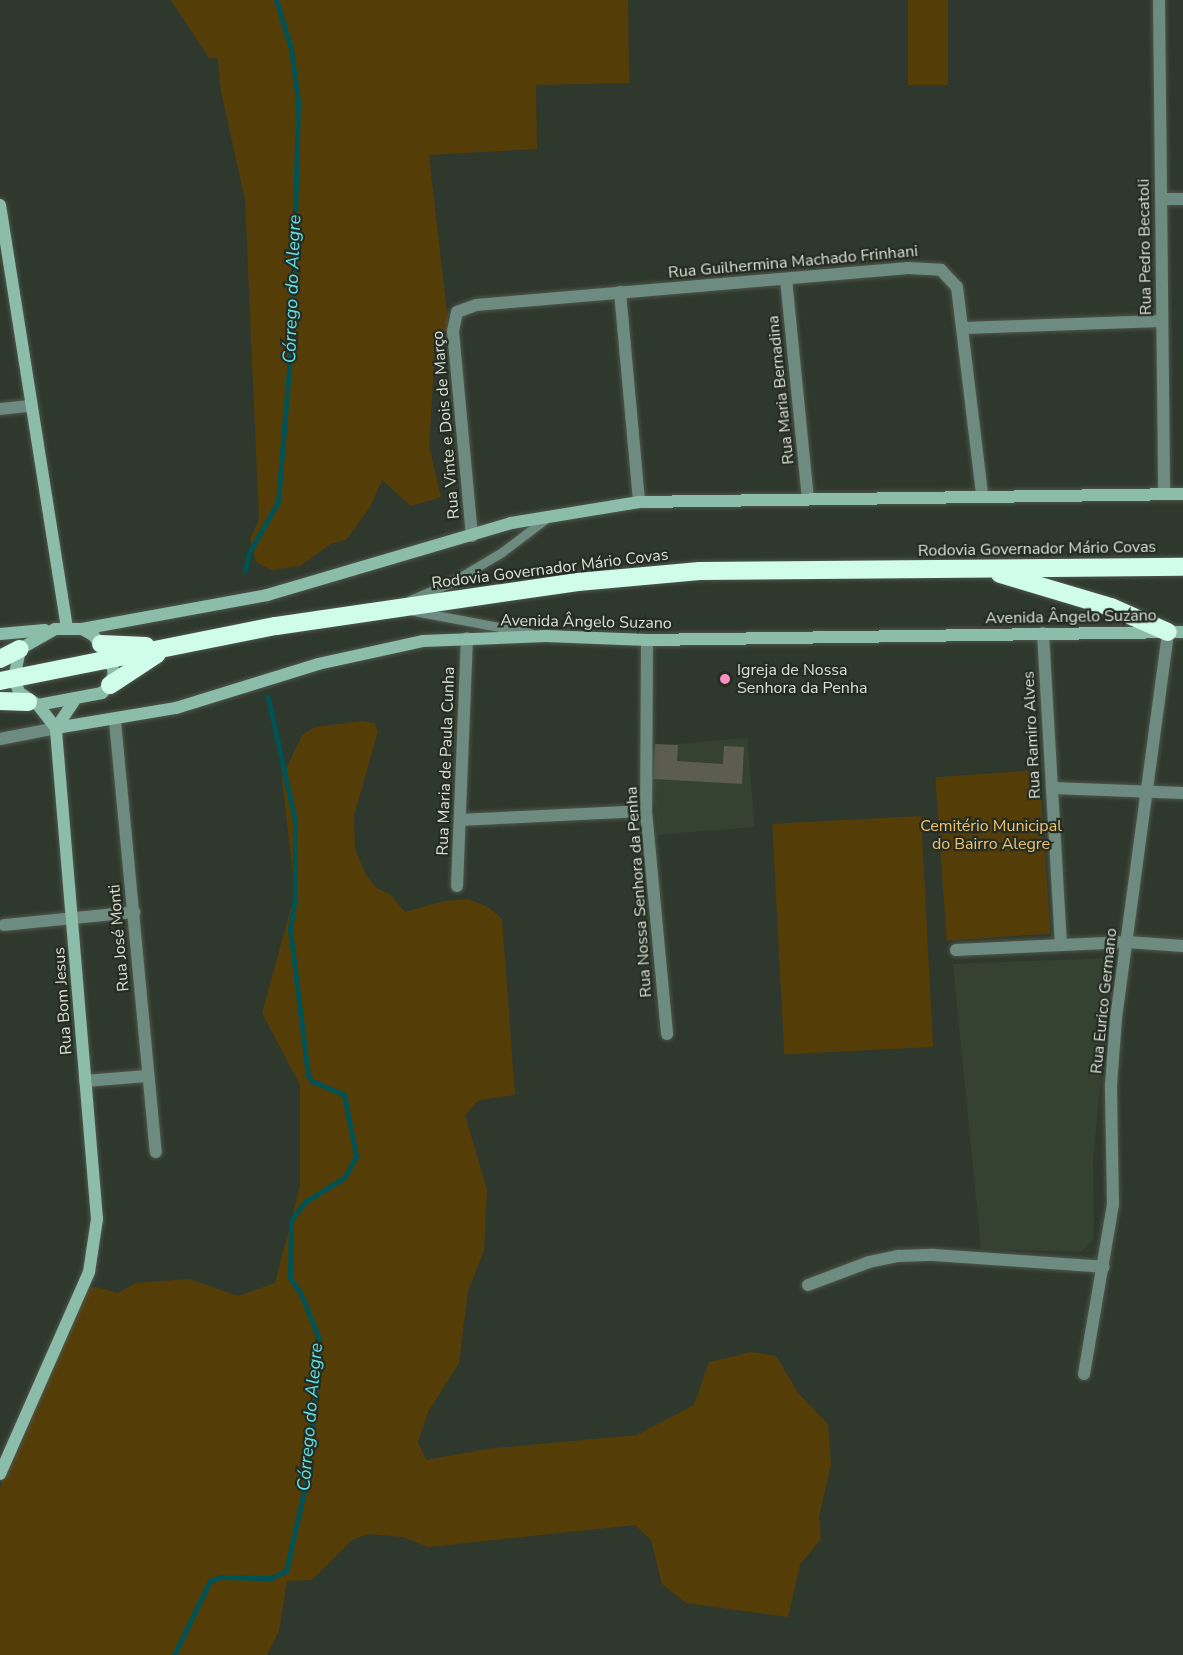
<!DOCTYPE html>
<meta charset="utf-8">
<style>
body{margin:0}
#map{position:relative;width:1183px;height:1655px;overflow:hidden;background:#2f382d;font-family:"Nunito Sans",sans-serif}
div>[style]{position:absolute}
.built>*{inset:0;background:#354232;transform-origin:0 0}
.green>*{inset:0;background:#553d08;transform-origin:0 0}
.stream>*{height:4.5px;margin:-2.25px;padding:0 2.25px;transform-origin:2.25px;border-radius:2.25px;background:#015255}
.building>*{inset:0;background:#5c5d4f}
.roads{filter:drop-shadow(0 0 2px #4e564c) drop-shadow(0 0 2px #4e564c)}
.lane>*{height:9px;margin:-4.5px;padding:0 4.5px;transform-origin:4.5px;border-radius:4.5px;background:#6d8b80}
.street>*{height:12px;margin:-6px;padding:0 6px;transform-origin:6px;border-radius:6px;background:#6d8b80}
.secondary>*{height:12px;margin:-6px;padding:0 6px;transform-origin:6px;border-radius:6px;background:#8cbcaa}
.highway>*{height:18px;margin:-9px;padding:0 9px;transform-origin:9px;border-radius:9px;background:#d0fceb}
.dots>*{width:16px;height:16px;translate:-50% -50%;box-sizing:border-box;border:3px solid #252d23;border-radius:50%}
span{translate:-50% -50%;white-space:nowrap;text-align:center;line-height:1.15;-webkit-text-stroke:4.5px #252d23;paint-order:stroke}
.street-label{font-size:16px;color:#dae0d9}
.poi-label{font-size:16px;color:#dae0d9}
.left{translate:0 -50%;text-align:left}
.park-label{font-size:16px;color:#f0c270}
.water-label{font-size:18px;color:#60e2e8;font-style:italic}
</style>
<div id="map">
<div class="built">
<div style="left:747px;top:738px;width:89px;height:97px;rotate:85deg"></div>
<div style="clip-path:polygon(1113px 958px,1093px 1158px,1094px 1239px,1081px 1252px,981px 1249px,953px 964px)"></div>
</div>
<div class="green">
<div style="clip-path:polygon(171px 0,628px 0,629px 83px,536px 85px,537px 149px,429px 155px,449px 330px,436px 334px,429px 446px,441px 497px,411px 506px,382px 480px,370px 507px,346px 540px,332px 543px,300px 566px,271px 570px,256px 562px,250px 539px,259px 519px,245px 200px,221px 91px,218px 58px,209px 58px)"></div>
<div style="left:908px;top:0;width:40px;height:85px"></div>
<div style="clip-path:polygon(362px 721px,374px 723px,378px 731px,354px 816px,355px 849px,366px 875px,378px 889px,390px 894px,405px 912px,444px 901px,468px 899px,488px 907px,502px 919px,515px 1095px,479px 1100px,465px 1115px,487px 1190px,484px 1250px,468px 1291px,459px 1363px,428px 1412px,418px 1442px,426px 1460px,486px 1449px,637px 1435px,694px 1405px,709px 1362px,751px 1352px,776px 1356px,799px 1394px,828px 1424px,831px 1465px,819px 1517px,821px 1539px,800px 1565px,788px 1617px,686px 1603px,662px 1584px,651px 1540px,635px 1525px,428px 1547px,403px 1537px,368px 1534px,352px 1540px,312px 1580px,287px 1581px,279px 1631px,267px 1655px,0 1655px,0 1488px,75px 1290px,96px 1287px,118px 1293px,135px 1283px,189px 1279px,238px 1296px,275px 1283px,300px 1186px,300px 1085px,262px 1013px,295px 893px,282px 778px,302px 735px,315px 727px)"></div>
<div style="left:1039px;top:770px;width:164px;height:104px;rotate:86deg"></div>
<div style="left:921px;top:816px;width:231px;height:149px;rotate:87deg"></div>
</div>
<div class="stream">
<div style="left:245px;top:571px;width:16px;rotate:-79deg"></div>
<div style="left:248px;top:555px;width:61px;rotate:-60.5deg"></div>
<div style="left:278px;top:502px;width:172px;rotate:-85.3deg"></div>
<div style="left:292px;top:331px;width:230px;rotate:-88.5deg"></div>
<div style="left:298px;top:101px;width:52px;rotate:-97.7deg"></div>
<div style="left:291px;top:49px;width:51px;rotate:-107deg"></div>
<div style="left:174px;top:1655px;width:82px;rotate:-64.1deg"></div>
<div style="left:210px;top:1581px;width:12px;rotate:-20deg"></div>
<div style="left:221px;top:1577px;width:50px;rotate:1.1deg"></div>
<div style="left:271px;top:1578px;width:17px;rotate:-25deg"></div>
<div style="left:286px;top:1571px;width:95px;rotate:-77.3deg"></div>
<div style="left:307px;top:1478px;width:123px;rotate:-84.4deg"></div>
<div style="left:319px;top:1356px;width:17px;rotate:-90deg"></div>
<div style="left:319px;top:1339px;width:48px;rotate:-111.8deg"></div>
<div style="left:301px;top:1294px;width:19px;rotate:-125deg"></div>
<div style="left:290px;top:1278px;width:58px;rotate:-89deg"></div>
<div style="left:291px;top:1220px;width:23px;rotate:-52deg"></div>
<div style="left:305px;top:1202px;width:47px;rotate:-32deg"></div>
<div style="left:345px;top:1177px;width:24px;rotate:-62deg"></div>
<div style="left:356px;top:1156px;width:62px;rotate:-101.1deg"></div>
<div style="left:344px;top:1095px;width:34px;rotate:-157deg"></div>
<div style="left:313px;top:1082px;width:8px;rotate:-130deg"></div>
<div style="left:308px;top:1076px;width:148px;rotate:-97deg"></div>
<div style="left:290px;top:929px;width:30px;rotate:-81deg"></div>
<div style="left:295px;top:899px;width:78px;rotate:-90deg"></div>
<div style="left:295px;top:821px;width:126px;rotate:-102.4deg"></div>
</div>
<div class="building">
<div style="clip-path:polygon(655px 744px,678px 745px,677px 761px,723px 764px,724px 746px,744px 747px,742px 784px,653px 779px)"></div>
</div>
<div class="roads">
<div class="lane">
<div style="left:410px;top:600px;width:43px;rotate:-23deg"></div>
<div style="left:450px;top:583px;width:61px;rotate:-30.8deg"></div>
<div style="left:502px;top:552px;width:56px;rotate:-37.1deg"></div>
<div style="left:414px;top:611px;width:118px;rotate:10.7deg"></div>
</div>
<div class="street">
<div style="left:1159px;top:0;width:494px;rotate:89.4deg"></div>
<div style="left:1161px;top:199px;width:22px"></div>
<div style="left:786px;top:279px;width:220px;rotate:84.3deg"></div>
<div style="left:620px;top:292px;width:211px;rotate:84.8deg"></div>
<div style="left:963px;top:328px;width:199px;rotate:-2deg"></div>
<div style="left:0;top:409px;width:31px;rotate:-6deg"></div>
<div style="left:472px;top:536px;width:206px;rotate:-95.3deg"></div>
<div style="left:453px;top:331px;width:19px;rotate:-78deg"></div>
<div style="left:457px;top:312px;width:20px;rotate:-20deg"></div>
<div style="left:476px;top:305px;width:434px;rotate:-4.9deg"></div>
<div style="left:908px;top:268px;width:33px;rotate:3deg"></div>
<div style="left:941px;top:270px;width:23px;rotate:47deg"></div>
<div style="left:957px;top:287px;width:209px;rotate:83.1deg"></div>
<div style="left:1043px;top:633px;width:311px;rotate:86.7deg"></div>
<div style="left:647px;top:640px;width:171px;rotate:90.3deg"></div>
<div style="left:646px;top:811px;width:224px;rotate:84.6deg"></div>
<div style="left:115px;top:721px;width:433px;rotate:84.6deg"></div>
<div style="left:0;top:739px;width:57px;rotate:-11.1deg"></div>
<div style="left:1052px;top:788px;width:131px;rotate:2.2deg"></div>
<div style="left:460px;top:820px;width:186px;rotate:-2.8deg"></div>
<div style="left:457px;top:886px;width:248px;rotate:-87.7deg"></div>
<div style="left:4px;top:925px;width:131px;rotate:-5.7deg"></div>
<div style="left:956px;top:950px;width:171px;rotate:-2.7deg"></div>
<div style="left:1127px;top:942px;width:56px;rotate:4.1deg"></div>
<div style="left:85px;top:1081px;width:62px;rotate:-4.6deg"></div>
<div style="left:808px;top:1285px;width:65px;rotate:-20.7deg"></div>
<div style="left:869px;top:1262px;width:30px;rotate:-12deg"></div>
<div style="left:898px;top:1256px;width:36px;rotate:-2deg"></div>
<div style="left:934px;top:1255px;width:170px;rotate:4deg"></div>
<div style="left:1084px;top:1374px;width:171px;rotate:-80.3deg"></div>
<div style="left:1113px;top:1205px;width:120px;rotate:-91deg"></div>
<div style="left:1111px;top:1085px;width:67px;rotate:-85.7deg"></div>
<div style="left:1116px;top:1018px;width:389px;rotate:-82.3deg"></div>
</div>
<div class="secondary">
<div style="left:0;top:205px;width:428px;rotate:81deg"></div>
<div style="left:55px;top:629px;width:27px"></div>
<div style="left:82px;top:629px;width:13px;rotate:29deg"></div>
<div style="left:93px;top:635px;width:22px;rotate:51deg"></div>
<div style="left:107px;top:652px;width:21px;rotate:71deg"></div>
<div style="left:114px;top:672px;width:14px;rotate:107deg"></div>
<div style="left:110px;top:685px;width:11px;rotate:135deg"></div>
<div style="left:102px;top:693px;width:65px;rotate:169.4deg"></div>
<div style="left:38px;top:705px;width:23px;rotate:-146deg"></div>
<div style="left:19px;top:692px;width:15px;rotate:-110deg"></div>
<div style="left:14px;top:678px;width:30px;rotate:-78deg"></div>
<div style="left:20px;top:649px;width:40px;rotate:-29.7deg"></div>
<div style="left:82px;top:629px;width:188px;rotate:-10.4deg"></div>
<div style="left:267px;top:595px;width:254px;rotate:-16.4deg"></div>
<div style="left:511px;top:523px;width:130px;rotate:-9.3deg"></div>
<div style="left:639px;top:502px;width:544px;rotate:-0.84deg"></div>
<div style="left:0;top:634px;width:45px;rotate:-5.1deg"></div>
<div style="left:38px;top:705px;width:29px;rotate:52deg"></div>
<div style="left:56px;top:728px;width:122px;rotate:-9.5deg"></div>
<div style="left:176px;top:708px;width:149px;rotate:-17.2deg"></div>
<div style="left:318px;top:664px;width:107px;rotate:-12.4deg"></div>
<div style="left:423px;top:641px;width:123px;rotate:-2.3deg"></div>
<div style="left:546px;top:636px;width:101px;rotate:2.3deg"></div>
<div style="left:647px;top:640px;width:536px;rotate:-0.86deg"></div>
<div style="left:56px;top:728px;width:32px;rotate:-56deg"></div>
<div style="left:0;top:1474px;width:221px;rotate:-66.2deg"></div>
<div style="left:89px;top:1272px;width:54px;rotate:-81.4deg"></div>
<div style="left:97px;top:1219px;width:493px;rotate:-94.8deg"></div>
</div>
<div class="highway">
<div style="left:1000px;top:574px;width:116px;rotate:16.6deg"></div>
<div style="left:1111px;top:607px;width:62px;rotate:23.7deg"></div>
<div style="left:101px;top:644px;width:45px;rotate:2.5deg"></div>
<div style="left:0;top:659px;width:22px;rotate:-27deg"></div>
<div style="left:0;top:681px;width:281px;rotate:-11.3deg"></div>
<div style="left:276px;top:626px;width:305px;rotate:-8.3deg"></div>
<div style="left:578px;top:582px;width:122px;rotate:-5.2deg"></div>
<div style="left:700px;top:571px;width:483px;rotate:-0.5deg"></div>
<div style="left:110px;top:685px;width:56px;rotate:-33.4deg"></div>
<div style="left:0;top:701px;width:28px;rotate:2deg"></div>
</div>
</div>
<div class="dots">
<div style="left:725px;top:679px;background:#fc8fc1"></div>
</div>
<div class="street-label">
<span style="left:1145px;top:247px;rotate:-91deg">Rua Pedro Becatoli</span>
<span style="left:793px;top:262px;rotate:-5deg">Rua Guilhermina Machado Frinhani</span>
<span style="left:781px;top:390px;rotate:-96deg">Rua Maria Bernadina</span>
<span style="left:446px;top:425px;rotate:-95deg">Rua Vinte e Dois de Março</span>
<span style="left:1037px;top:549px;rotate:-1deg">Rodovia Governador Mário Covas</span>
<span style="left:550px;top:569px;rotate:-7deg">Rodovia Governador Mário Covas</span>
<span style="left:1071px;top:617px;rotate:-1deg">Avenida Ângelo Suzano</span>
<span style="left:586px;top:622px;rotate:1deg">Avenida Ângelo Suzano</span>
<span style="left:1032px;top:735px;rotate:-93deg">Rua Ramiro Alves</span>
<span style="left:446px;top:761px;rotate:-88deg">Rua Maria de Paula Cunha</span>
<span style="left:639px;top:892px;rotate:-94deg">Rua Nossa Senhora da Penha</span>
<span style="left:119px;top:938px;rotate:-95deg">Rua José Monti</span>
<span style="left:63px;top:1001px;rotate:-94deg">Rua Bom Jesus</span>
<span style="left:1104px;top:1001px;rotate:-84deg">Rua Eurico Germano</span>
</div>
<div class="poi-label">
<span class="left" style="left:737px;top:679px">Igreja de Nossa<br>Senhora da Penha</span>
</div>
<div class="park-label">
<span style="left:991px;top:835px">Cemitério Municipal<br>do Bairro Alegre</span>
</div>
<div class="water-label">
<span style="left:292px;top:289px;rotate:-88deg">Córrego do Alegre</span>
<span style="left:310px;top:1417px;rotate:-85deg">Córrego do Alegre</span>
</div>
</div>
